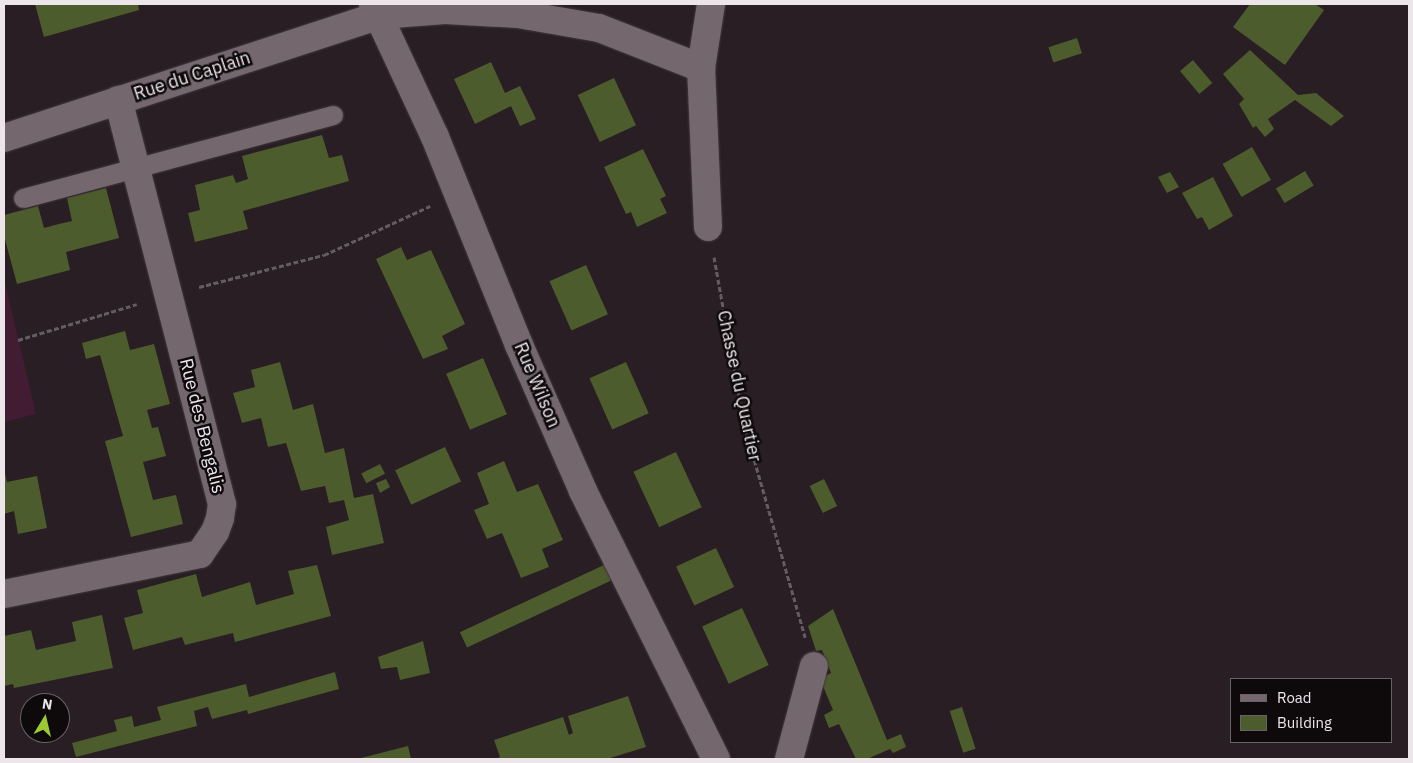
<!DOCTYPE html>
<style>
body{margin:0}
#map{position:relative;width:1413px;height:763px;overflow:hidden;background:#281e23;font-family:"IBM Plex Sans",sans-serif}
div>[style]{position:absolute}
.green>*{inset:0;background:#421c32}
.building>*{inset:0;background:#4c5c2d;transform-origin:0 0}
.path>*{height:3px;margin-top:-1.5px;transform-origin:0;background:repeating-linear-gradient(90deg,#655c61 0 5px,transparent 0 7.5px)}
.roads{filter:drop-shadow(0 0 1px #41393d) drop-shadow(0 0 1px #41393d)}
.lane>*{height:19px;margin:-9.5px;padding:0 9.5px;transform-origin:9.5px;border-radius:9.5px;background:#74686e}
.street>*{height:28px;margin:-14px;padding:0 14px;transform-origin:14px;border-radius:14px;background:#74686e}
span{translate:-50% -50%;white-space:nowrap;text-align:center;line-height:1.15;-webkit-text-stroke:5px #0e0a0c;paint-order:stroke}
.street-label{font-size:18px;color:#ece5e9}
.frame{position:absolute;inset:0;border:5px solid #ece5e9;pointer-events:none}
.legend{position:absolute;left:1230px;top:678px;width:162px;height:65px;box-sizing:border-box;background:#0e0a0c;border:1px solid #676264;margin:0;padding:6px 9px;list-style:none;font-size:15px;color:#ece5e9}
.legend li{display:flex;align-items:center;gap:10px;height:25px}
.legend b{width:25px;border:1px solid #676264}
.north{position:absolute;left:20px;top:693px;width:50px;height:50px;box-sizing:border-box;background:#0e0a0c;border:1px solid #676264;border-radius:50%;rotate:9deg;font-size:14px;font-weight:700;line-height:20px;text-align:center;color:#ece5e9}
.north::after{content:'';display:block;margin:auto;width:18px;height:22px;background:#9dca31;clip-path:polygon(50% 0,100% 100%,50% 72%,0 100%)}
</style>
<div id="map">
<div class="green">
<div style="clip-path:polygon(4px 278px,36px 414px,4px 422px)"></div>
</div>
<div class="building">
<div style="clip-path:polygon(35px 4px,138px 4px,139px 10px,44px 37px)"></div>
<div style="clip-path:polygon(1250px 4px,1315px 4px,1324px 10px,1285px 65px,1233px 27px)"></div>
<div style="left:1077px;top:38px;width:16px;height:30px;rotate:72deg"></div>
<div style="clip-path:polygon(1250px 50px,1298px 95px,1316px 93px,1344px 116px,1331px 126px,1295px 100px,1268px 119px,1274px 129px,1265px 137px,1256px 126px,1253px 128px,1239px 104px,1244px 99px,1223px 74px)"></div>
<div style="left:1193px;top:60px;width:30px;height:17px;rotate:50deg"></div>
<div style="clip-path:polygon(491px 62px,505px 93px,520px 86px,536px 119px,520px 126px,511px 106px,475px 124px,454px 79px)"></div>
<div style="left:614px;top:78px;width:52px;height:40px;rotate:65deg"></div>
<div style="clip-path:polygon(322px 135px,329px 158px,342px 155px,349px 181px,243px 211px,248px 229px,195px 242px,188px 213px,200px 210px,195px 185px,233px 175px,236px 183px,248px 179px,242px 156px)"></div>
<div style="left:1252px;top:147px;width:38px;height:34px;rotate:60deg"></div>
<div style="clip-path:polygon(643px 149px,666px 196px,660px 199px,667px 213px,637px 227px,631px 212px,626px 214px,604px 167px)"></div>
<div style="left:1305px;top:171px;width:17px;height:34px;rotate:59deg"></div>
<div style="clip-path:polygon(1170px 172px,1179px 187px,1167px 193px,1158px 177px)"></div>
<div style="clip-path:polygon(1213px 177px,1233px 216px,1209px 230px,1202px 217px,1197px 219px,1182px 193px)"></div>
<div style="clip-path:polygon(106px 188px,119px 238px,66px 252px,70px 270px,17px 284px,4px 236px,4px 215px,38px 206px,44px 228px,59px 224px,72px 221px,67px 198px)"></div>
<div style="clip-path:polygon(401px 247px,407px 260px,431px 250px,465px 324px,442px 336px,448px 349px,423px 359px,376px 259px)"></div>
<div style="left:586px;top:265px;width:54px;height:40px;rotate:66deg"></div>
<div style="clip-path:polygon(125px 331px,130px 350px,154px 344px,170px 404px,147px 410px,152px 428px,158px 427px,166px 456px,143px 462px,153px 500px,176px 495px,183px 524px,131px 537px,105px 441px,123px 436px,100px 355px,86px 359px,82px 343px)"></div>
<div style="left:483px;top:358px;width:61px;height:40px;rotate:67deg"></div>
<div style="clip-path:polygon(280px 362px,293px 410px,313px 404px,325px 453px,344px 448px,354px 498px,373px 494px,384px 543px,332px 555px,326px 527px,349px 520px,344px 500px,329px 503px,325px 486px,301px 491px,286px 443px,268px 447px,261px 418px,242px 423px,233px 393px,255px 387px,251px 370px)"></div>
<div style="left:626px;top:362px;width:56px;height:40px;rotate:66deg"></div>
<div style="left:445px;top:447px;width:38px;height:55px;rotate:65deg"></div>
<div style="left:676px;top:452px;width:61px;height:47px;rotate:65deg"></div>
<div style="clip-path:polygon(504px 461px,517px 492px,538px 484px,563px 540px,542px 549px,549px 567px,521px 578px,502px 533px,487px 539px,474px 510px,489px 504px,477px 473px)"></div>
<div style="left:380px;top:464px;width:11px;height:21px;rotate:63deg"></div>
<div style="clip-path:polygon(4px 469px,7px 482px,37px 476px,47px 528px,18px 534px,14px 511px,4px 514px)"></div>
<div style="clip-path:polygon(386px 479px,390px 487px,380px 493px,376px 483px)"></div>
<div style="left:824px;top:479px;width:30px;height:16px;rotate:64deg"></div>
<div style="left:716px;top:548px;width:43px;height:44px;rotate:65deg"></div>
<div style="clip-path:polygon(317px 565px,331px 616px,235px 642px,233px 633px,185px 645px,182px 637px,133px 650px,124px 618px,143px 613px,137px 590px,196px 574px,202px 597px,250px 582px,256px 605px,294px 594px,288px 571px)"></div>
<div style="left:604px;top:565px;width:17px;height:159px;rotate:65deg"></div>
<div style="left:742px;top:608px;width:63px;height:44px;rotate:65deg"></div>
<div style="clip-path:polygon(833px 609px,887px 740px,901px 734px,906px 747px,893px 753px,890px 749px,867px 759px,856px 759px,839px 724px,829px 728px,824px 715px,833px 710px,820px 679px,831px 673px,822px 650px,816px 651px,808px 626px)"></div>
<div style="clip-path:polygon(102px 615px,113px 668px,14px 688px,13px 684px,4px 686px,4px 636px,31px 630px,36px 650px,76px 641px,72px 622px)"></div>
<div style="clip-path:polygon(423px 641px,430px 673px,400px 680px,397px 667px,381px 669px,378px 657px)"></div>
<div style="clip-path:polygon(335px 672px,339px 689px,248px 714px,247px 710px,212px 719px,208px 707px,194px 711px,197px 726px,76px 757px,72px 743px,117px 731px,114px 720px,132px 716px,134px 727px,161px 720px,157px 707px,246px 684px,249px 697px)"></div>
<div style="clip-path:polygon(628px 696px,646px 747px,607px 759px,495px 759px,500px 757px,494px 740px,563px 717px,569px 735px,573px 733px,568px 716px)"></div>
<div style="left:962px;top:707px;width:44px;height:13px;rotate:72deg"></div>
<div style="clip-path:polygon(408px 746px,411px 759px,357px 759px)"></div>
</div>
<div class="path">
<div style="left:714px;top:257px;width:170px;rotate:79.8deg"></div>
<div style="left:744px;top:424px;width:222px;rotate:74deg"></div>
<div style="left:199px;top:287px;width:129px;rotate:-14.4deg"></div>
<div style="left:324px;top:255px;width:117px;rotate:-24.8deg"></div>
<div style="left:18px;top:340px;width:124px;rotate:-16.8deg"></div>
</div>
<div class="roads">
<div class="lane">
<div style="left:23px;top:198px;width:321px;rotate:-15deg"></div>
</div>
<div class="street">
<div style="left:373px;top:4px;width:147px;rotate:65deg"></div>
<div style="left:435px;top:137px;width:224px;rotate:68deg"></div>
<div style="left:519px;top:345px;width:159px;rotate:66.3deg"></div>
<div style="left:583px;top:491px;width:299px;rotate:63.6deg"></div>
<div style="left:4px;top:138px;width:396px;rotate:-18.1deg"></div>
<div style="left:380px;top:15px;width:65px;rotate:-4.4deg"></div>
<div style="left:445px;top:10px;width:73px;rotate:3.1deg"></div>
<div style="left:518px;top:14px;width:82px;rotate:9.8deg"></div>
<div style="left:599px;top:28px;width:110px;rotate:21.4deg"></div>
<div style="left:708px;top:227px;width:159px;rotate:-92.5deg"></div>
<div style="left:701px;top:68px;width:65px;rotate:-81.1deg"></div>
<div style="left:4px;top:594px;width:200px;rotate:-11.5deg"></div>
<div style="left:200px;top:554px;width:27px;rotate:-56deg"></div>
<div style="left:215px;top:532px;width:15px;rotate:-70deg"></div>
<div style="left:220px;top:518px;width:14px;rotate:-82deg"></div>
<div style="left:222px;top:504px;width:417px;rotate:-104.4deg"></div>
<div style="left:789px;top:759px;width:96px;rotate:-75deg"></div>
</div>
</div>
<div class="street-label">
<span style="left:192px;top:76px;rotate:-18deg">Rue du Caplain</span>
<span style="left:537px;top:385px;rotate:67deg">Rue Wilson</span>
<span style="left:739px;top:386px;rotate:78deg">Chasse du Quartier</span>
<span style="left:202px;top:426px;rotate:76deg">Rue des Bengalis</span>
</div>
<div class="frame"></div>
<ul class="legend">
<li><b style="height:6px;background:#74686e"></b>Road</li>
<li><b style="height:14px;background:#4c5c2d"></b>Building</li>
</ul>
<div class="north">N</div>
</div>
